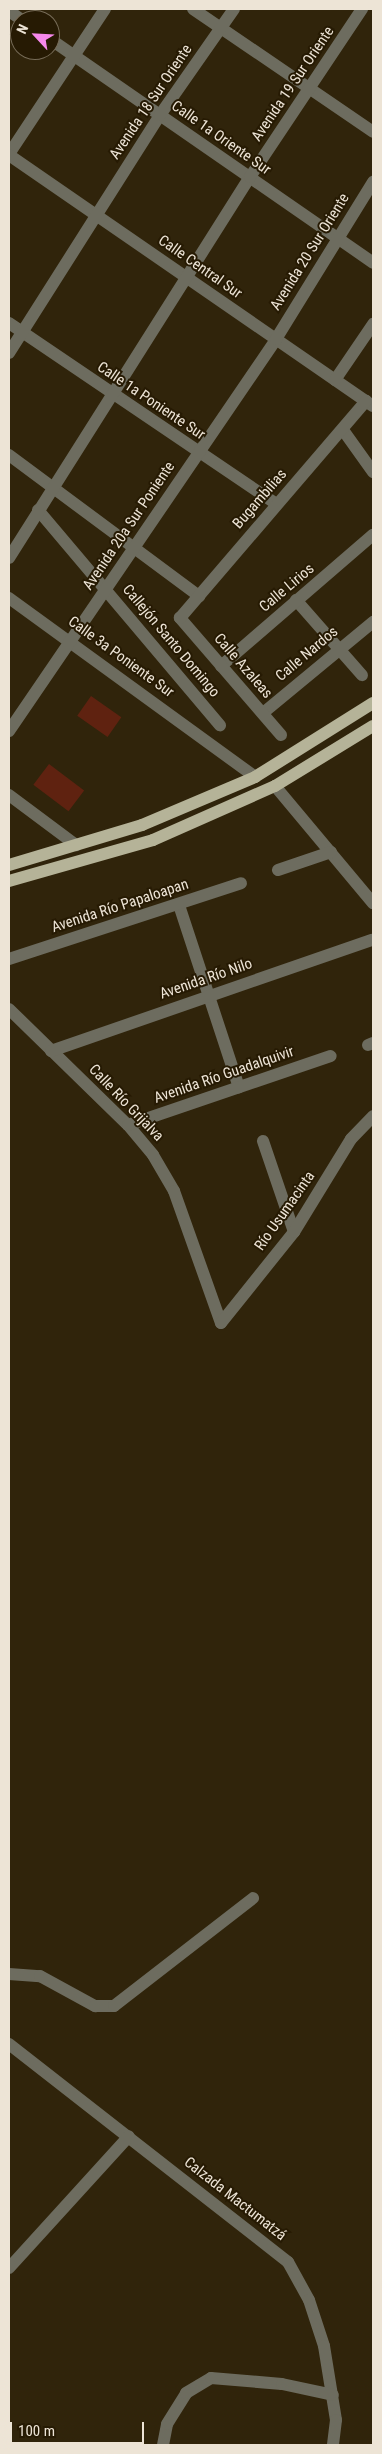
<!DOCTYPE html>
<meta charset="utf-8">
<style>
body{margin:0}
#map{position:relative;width:382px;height:2454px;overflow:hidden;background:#30240b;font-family:"Roboto Condensed",sans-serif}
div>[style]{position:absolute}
.green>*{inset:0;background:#5f2210;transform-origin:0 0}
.minor>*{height:12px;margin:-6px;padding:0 6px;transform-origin:6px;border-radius:6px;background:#6d6c5f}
.major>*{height:12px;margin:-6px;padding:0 6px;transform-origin:6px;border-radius:6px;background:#b5b398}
span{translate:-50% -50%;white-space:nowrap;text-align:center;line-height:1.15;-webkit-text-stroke:4px #261a03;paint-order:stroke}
.street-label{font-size:15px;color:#ede4d6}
.frame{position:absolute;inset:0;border:10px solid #ede4d6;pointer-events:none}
.north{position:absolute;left:10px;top:10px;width:50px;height:50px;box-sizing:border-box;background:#261a03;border:1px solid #766b57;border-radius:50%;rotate:295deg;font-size:14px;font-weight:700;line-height:20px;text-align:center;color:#ede4d6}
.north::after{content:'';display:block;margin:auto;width:18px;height:22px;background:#f688ec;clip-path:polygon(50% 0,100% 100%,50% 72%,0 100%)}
.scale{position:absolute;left:10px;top:2422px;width:134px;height:22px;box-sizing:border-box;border:2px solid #ede4d6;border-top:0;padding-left:6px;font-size:15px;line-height:18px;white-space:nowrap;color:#ede4d6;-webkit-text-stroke:4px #261a03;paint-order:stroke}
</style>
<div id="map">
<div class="green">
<div style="left:91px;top:696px;width:37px;height:24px;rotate:35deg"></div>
<div style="left:49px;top:764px;width:44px;height:26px;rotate:37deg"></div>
</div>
<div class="minor">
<div style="left:193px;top:9px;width:218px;rotate:34.3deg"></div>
<div style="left:9px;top:11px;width:16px;rotate:35deg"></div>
<div style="left:50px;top:39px;width:393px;rotate:34.7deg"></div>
<div style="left:9px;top:154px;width:174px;rotate:-56.5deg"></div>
<div style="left:9px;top:155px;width:442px;rotate:34.6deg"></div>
<div style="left:9px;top:323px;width:323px;rotate:34.1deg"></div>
<div style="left:9px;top:353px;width:282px;rotate:-57.6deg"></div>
<div style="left:160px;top:115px;width:129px;rotate:-55.1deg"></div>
<div style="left:335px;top:380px;width:68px;rotate:-55.8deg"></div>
<div style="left:343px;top:430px;width:52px;rotate:54.5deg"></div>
<div style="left:9px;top:455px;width:237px;rotate:36.6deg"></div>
<div style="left:38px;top:510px;width:282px;rotate:49.8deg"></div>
<div style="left:9px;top:558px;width:451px;rotate:-57.7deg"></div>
<div style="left:250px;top:177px;width:202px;rotate:-56.3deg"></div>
<div style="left:9px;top:598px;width:304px;rotate:36deg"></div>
<div style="left:296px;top:600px;width:100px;rotate:48.7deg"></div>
<div style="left:221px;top:666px;width:201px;rotate:-40.8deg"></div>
<div style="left:263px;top:713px;width:143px;rotate:-39.6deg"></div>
<div style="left:9px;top:731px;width:474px;rotate:-55.7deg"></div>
<div style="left:276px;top:339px;width:185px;rotate:-58.3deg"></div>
<div style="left:281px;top:735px;width:155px;rotate:-130.8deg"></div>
<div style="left:180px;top:618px;width:286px;rotate:-49.4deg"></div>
<div style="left:275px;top:786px;width:153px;rotate:50.1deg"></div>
<div style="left:9px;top:795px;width:84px;rotate:36.7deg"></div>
<div style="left:278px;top:870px;width:56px;rotate:-18.8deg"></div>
<div style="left:179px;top:905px;width:192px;rotate:71.8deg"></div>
<div style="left:9px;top:959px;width:244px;rotate:-18.1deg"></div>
<div style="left:9px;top:1009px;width:166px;rotate:44.3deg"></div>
<div style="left:128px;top:1125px;width:39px;rotate:50deg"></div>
<div style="left:153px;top:1155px;width:42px;rotate:59.7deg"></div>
<div style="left:174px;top:1191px;width:140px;rotate:70.4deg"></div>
<div style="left:368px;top:1045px;width:5px;rotate:-22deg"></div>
<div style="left:51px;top:1051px;width:340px;rotate:-19.1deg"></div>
<div style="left:128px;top:1125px;width:214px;rotate:-18.8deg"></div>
<div style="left:263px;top:1141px;width:96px;rotate:71.2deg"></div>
<div style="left:221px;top:1323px;width:117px;rotate:-51.3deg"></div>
<div style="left:294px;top:1232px;width:109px;rotate:-58.5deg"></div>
<div style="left:351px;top:1139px;width:32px;rotate:-46deg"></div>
<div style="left:9px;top:1974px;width:31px;rotate:4deg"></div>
<div style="left:40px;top:1976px;width:63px;rotate:28.6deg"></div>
<div style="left:95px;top:2006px;width:19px"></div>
<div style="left:114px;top:2006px;width:176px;rotate:-37.8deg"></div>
<div style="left:9px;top:2044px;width:354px;rotate:38deg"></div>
<div style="left:288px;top:2262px;width:43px;rotate:61.1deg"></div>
<div style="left:309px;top:2300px;width:48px;rotate:71.9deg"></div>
<div style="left:324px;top:2346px;width:75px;rotate:80.8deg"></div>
<div style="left:336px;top:2420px;width:25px;rotate:97deg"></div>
<div style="left:9px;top:2268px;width:178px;rotate:-47.7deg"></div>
<div style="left:163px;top:2445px;width:21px;rotate:-79deg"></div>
<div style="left:167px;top:2424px;width:36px;rotate:-58deg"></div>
<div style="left:186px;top:2393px;width:29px;rotate:-31deg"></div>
<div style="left:211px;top:2378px;width:71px;rotate:4.8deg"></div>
<div style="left:282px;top:2384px;width:52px;rotate:12.2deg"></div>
</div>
<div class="major">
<div style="left:9px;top:865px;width:139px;rotate:-16.7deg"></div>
<div style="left:142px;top:825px;width:123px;rotate:-23deg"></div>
<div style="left:255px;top:777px;width:139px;rotate:-32.1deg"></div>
<div style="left:9px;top:881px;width:150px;rotate:-15.9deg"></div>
<div style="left:153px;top:840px;width:133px;rotate:-23.9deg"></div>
<div style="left:275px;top:786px;width:115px;rotate:-31.5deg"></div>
</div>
<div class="street-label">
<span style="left:293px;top:84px;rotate:-56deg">Avenida 19 Sur Oriente</span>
<span style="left:151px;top:102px;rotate:-56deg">Avenida 18 Sur Oriente</span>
<span style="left:221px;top:138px;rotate:35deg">Calle 1a Oriente Sur</span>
<span style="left:310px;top:252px;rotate:-58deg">Avenida 20 Sur Oriente</span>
<span style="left:200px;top:267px;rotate:35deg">Calle Central Sur</span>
<span style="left:151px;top:401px;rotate:34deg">Calle 1a Poniente Sur</span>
<span style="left:260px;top:499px;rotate:-49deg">Bugambilias</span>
<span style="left:129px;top:526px;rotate:-56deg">Avenida 20a Sur Poniente</span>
<span style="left:287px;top:588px;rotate:-40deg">Calle Lirios</span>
<span style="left:171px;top:641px;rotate:50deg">Callejón Santo Domingo</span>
<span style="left:307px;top:654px;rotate:-40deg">Calle Nardos</span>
<span style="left:121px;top:657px;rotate:36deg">Calle 3a Poniente Sur</span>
<span style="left:243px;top:666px;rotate:49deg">Calle Azaleas</span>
<span style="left:120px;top:906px;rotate:-18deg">Avenida Río Papaloapan</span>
<span style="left:206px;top:979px;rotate:-19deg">Avenida Río Nilo</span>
<span style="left:224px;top:1075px;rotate:-19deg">Avenida Río Guadalquivir</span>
<span style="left:126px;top:1103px;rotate:46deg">Calle Río Grijalva</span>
<span style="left:285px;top:1211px;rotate:-55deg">Río Usumacinta</span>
<span style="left:235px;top:2199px;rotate:38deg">Calzada Mactumatzá</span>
</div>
<div class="frame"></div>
<div class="north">N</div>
<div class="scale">100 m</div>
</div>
